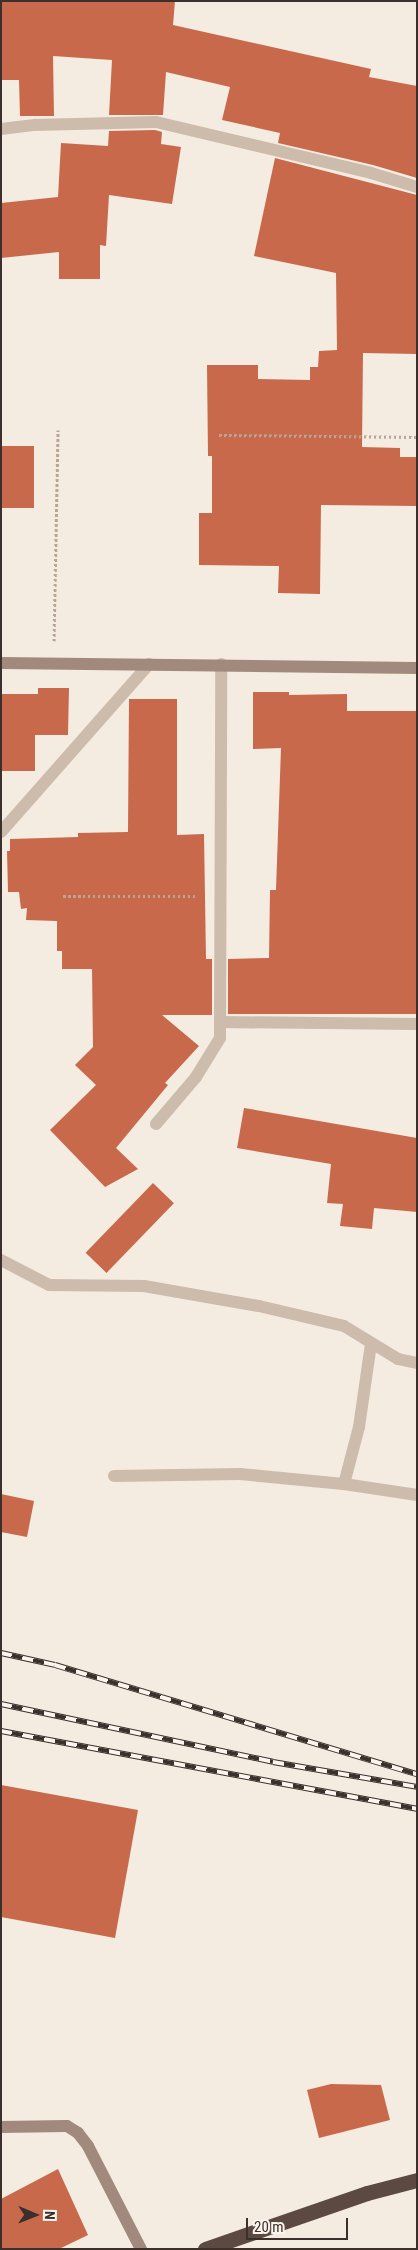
<!DOCTYPE html>
<style>
body{margin:0}
#map{position:relative;width:418px;height:2250px;overflow:hidden;background:#f4ebe1;font-family:"Roboto Condensed",sans-serif}
div>[style]{position:absolute}
.building>*{inset:0;background:#c8694b;transform-origin:0 0}
.path>*{height:3px;margin-top:-1.5px;transform-origin:0;background:repeating-linear-gradient(90deg,#b9a596 0 2.5px,transparent 0 5px)}
.lane>*{height:12px;margin:-6px;padding:0 6px;transform-origin:6px;border-radius:6px;background:#cdbbac}
.street>*{height:12px;margin:-6px;padding:0 6px;transform-origin:6px;border-radius:6px;background:#cdbbac}
.secondary>*{height:12px;margin:-6px;padding:0 6px;transform-origin:6px;border-radius:6px;background:#a18a7d}
.highway>*{height:15px;margin:-7.5px;padding:0 7.5px;transform-origin:7.5px;border-radius:7.5px;background:#5c4a42}
.rail>*{height:5.5px;margin-top:-2.75px;transform-origin:0;background:repeating-linear-gradient(90deg,#fbf5ee 0 11px,#3b302b 0 22px);box-sizing:border-box;border-block:1px solid #3b302b}
span{translate:-50% -50%;white-space:nowrap;text-align:center;line-height:1.15;-webkit-text-stroke:4px #fbf5ee;paint-order:stroke}
.frame{position:absolute;inset:0;border:2px solid #3b302b;pointer-events:none}
.north{position:absolute;left:10px;top:2190px;width:50px;height:50px;-webkit-text-stroke:4px #fbf5ee;paint-order:stroke;rotate:91deg;font-size:14px;font-weight:700;line-height:20px;text-align:center;color:#3b302b}
.north::after{content:'';display:block;margin:auto;width:18px;height:22px;background:#3b302b;clip-path:polygon(50% 0,100% 100%,50% 72%,0 100%)}
.scale{position:absolute;left:246px;top:2218px;width:102px;height:22px;box-sizing:border-box;border:2px solid #3b302b;border-top:0;padding-left:6px;font-size:15px;line-height:18px;white-space:nowrap;color:#3b302b;-webkit-text-stroke:4px #fbf5ee;paint-order:stroke}
</style>
<div id="map">
<div class="building">
<div style="clip-path:polygon(175px 1px,173px 25px,371px 69px,369px 77px,417px 86px,417px 178px,373px 165px,278px 143px,280px 133px,222px 120px,230px 87px,166px 72px,163px 115px,109px 115px,112px 60px,53px 56px,54px 116px,20px 116px,19px 80px,1px 80px,1px 2px)"></div>
<div style="clip-path:polygon(155px 130px,162px 132px,161px 144px,181px 147px,172px 204px,109px 195px,106px 246px,100px 245px,100px 279px,59px 279px,59px 252px,1px 258px,1px 203px,58px 197px,61px 143px,108px 146px,109px 131px)"></div>
<div style="clip-path:polygon(275px 158px,417px 195px,417px 354px,363px 353px,362px 447px,400px 448px,400px 457px,417px 457px,417px 506px,321px 505px,320px 594px,278px 593px,279px 566px,199px 565px,199px 513px,212px 513px,212px 456px,208px 456px,207px 365px,258px 365px,258px 379px,310px 380px,310px 367px,318px 367px,319px 351px,337px 350px,336px 273px,254px 256px)"></div>
<div style="left:1px;top:446px;width:33px;height:62px"></div>
<div style="clip-path:polygon(38px 688px,69px 688px,68px 735px,35px 735px,35px 771px,1px 771px,1px 694px,38px 694px)"></div>
<div style="clip-path:polygon(253px 692px,289px 692px,289px 695px,347px 694px,347px 711px,417px 711px,417px 1014px,228px 1014px,228px 959px,269px 958px,270px 890px,276px 890px,281px 748px,253px 749px)"></div>
<div style="clip-path:polygon(129px 699px,177px 699px,177px 835px,204px 834px,206px 959px,212px 959px,212px 1015px,162px 1015px,199px 1046px,165px 1083px,168px 1085px,116px 1148px,138px 1169px,105px 1187px,50px 1130px,96px 1085px,75px 1065px,93px 1047px,92px 969px,62px 969px,62px 951px,57px 951px,57px 921px,26px 920px,27px 908px,21px 909px,19px 892px,8px 892px,7px 851px,10px 851px,10px 839px,78px 837px,78px 833px,128px 832px)"></div>
<div style="clip-path:polygon(244px 1108px,417px 1138px,417px 1212px,374px 1208px,372px 1229px,340px 1226px,343px 1204px,327px 1203px,331px 1164px,237px 1148px)"></div>
<div style="left:153px;top:1183px;width:29px;height:97px;rotate:44deg"></div>
<div style="clip-path:polygon(1px 1494px,34px 1501px,27px 1537px,1px 1532px)"></div>
<div style="clip-path:polygon(1px 1785px,138px 1810px,115px 1938px,1px 1917px)"></div>
<div style="clip-path:polygon(331px 2084px,381px 2085px,390px 2120px,319px 2138px,307px 2090px)"></div>
<div style="clip-path:polygon(58px 2169px,88px 2235px,59px 2249px,1px 2249px,1px 2199px)"></div>
</div>
<div class="path">
<div style="left:219px;top:435px;width:198px;rotate:0.6deg"></div>
<div style="left:54px;top:641px;width:211px;rotate:-88.9deg"></div>
<div style="left:63px;top:896px;width:134px"></div>
</div>
<div class="lane">
<div style="left:1px;top:1260px;width:54px;rotate:27.5deg"></div>
<div style="left:49px;top:1285px;width:95px;rotate:0.6deg"></div>
<div style="left:144px;top:1286px;width:117px;rotate:9.9deg"></div>
<div style="left:259px;top:1306px;width:87px;rotate:13.2deg"></div>
<div style="left:344px;top:1326px;width:63px;rotate:31.4deg"></div>
<div style="left:398px;top:1359px;width:19px;rotate:12deg"></div>
<div style="left:114px;top:1476px;width:126px;rotate:-0.9deg"></div>
<div style="left:240px;top:1474px;width:104px;rotate:5.5deg"></div>
<div style="left:344px;top:1484px;width:74px;rotate:8.6deg"></div>
<div style="left:344px;top:1484px;width:59px;rotate:-75.3deg"></div>
<div style="left:359px;top:1427px;width:84px;rotate:-81.8deg"></div>
</div>
<div class="street">
<div style="left:1px;top:129px;width:34px;rotate:-7deg"></div>
<div style="left:35px;top:125px;width:121px;rotate:-1.4deg"></div>
<div style="left:156px;top:122px;width:221px;rotate:13.3deg"></div>
<div style="left:371px;top:173px;width:48px;rotate:16.9deg"></div>
<div style="left:1px;top:832px;width:224px;rotate:-48.6deg"></div>
<div style="left:220px;top:1022px;width:197px;rotate:0.6deg"></div>
<div style="left:156px;top:1124px;width:62px;rotate:-49.6deg"></div>
<div style="left:196px;top:1077px;width:46px;rotate:-58.4deg"></div>
<div style="left:220px;top:1038px;width:374px;rotate:-89.8deg"></div>
</div>
<div class="secondary">
<div style="left:1px;top:663px;width:416px;rotate:0.7deg"></div>
<div style="left:1px;top:2127px;width:66px;rotate:-0.9deg"></div>
<div style="left:67px;top:2126px;width:13px;rotate:32deg"></div>
<div style="left:78px;top:2133px;width:16px;rotate:52deg"></div>
<div style="left:88px;top:2146px;width:116px;rotate:62.8deg"></div>
</div>
<div class="highway">
<div style="left:205px;top:2249px;width:171px;rotate:-19.1deg"></div>
<div style="left:367px;top:2193px;width:52px;rotate:-14.6deg"></div>
</div>
<div class="rail">
<div style="left:1px;top:1653px;width:55px;rotate:12.5deg"></div>
<div style="left:55px;top:1665px;width:378px;rotate:16.8deg"></div>
<div style="left:1px;top:1704px;width:278px;rotate:12deg"></div>
<div style="left:273px;top:1762px;width:146px;rotate:9.8deg"></div>
<div style="left:1px;top:1731px;width:423px;rotate:10.6deg"></div>
</div>
<div class="frame"></div>
<div class="north">N</div>
<div class="scale">20 m</div>
</div>
